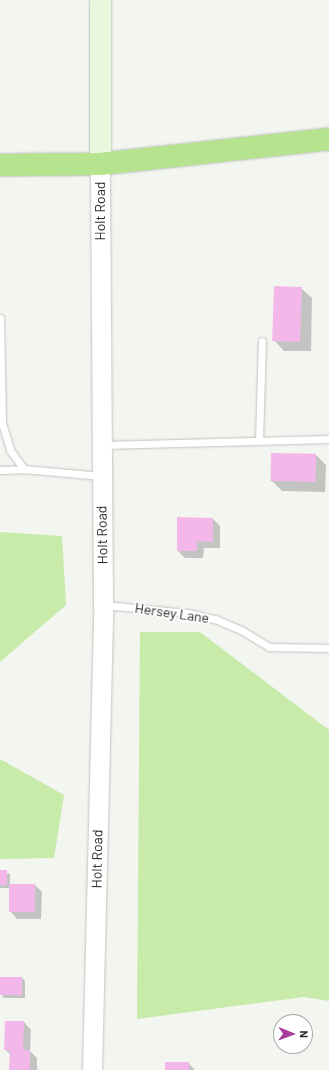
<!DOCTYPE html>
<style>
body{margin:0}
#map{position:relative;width:329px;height:1070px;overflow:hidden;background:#f2f5f0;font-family:Barlow,sans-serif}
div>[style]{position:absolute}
.green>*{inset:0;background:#c8ebaa}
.shadow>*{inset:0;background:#0003}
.building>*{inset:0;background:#f3b8e9;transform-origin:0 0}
.roads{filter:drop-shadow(0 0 1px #c1c4bf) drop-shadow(0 0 1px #c1c4bf)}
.service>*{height:7px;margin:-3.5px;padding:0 3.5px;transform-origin:3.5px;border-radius:3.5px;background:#fff}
.tertiary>*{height:19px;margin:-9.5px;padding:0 9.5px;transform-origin:9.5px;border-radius:9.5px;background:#fff}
.secondary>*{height:21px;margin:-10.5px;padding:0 10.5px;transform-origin:10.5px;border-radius:10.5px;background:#e9f7dd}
.motorway>*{height:22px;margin:-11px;padding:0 11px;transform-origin:11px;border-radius:11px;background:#b6e48e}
span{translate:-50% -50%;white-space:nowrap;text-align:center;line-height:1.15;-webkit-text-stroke:4px #fff;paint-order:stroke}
.street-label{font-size:14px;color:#292a28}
.north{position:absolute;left:273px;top:1014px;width:40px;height:40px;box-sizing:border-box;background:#fff;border:1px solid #a9aaa9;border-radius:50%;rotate:91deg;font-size:11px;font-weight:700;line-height:16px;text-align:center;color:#292a28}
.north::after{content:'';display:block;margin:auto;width:14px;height:18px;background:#a73c9c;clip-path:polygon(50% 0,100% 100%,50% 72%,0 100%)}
</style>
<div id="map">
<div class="green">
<div style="clip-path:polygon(0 532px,62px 536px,66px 605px,0 662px)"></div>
<div style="clip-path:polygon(140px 632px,200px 632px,329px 730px,329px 1001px,304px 997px,137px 1019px)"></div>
<div style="clip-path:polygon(0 759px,64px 795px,54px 858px,0 859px)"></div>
</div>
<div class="shadow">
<div style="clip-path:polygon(301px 288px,312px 298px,311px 351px,284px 351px,274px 340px)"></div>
<div style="clip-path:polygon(315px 454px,326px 465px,325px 492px,282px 491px,272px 481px)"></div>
<div style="clip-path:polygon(213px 519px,220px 526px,220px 548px,204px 548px,203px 558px,185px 558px,178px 551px)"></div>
<div style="clip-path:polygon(0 871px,10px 874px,10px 885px,35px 885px,42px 892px,41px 919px,17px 919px,10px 911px,10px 888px,0 888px)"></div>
<div style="clip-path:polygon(0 978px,22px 978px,25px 981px,25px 998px,3px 998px)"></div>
<div style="clip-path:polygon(6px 1022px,24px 1022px,31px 1030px,30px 1051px,37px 1058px,37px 1070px,10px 1070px,11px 1055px,5px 1049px)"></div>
<div style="clip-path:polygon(188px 1063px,195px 1070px,166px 1070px)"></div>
</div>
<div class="building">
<div style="left:274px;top:286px;width:28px;height:55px;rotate:2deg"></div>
<div style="left:271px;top:453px;width:45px;height:28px;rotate:1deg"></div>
<div style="clip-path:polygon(177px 517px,213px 518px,213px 542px,197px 541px,197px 551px,177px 551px)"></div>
<div style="left:0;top:870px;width:7px;height:15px"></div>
<div style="left:9px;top:884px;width:26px;height:28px"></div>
<div style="left:0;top:977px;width:22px;height:18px"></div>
<div style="clip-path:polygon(5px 1021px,24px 1021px,23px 1050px,30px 1050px,30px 1070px,9px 1070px,10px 1050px,4px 1050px)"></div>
<div style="left:165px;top:1062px;width:24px;height:8px"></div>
</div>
<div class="roads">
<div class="service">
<div style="left:0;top:318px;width:105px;rotate:88.9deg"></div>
<div style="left:2px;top:423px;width:28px;rotate:73deg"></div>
<div style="left:10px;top:450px;width:24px;rotate:54deg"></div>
<div style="left:24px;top:469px;width:77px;rotate:5.2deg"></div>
<div style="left:259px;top:441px;width:100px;rotate:-88.3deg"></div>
<div style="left:103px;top:445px;width:226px;rotate:-1.5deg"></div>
<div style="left:0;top:470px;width:24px;rotate:-2deg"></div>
<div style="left:104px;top:605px;width:84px;rotate:5.4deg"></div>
<div style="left:188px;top:613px;width:28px;rotate:13deg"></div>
<div style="left:215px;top:619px;width:28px;rotate:23deg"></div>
<div style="left:241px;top:630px;width:33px;rotate:31deg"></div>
<div style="left:269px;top:647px;width:60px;rotate:1deg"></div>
</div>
<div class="tertiary">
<div style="left:92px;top:1070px;width:465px;rotate:-88.6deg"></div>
<div style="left:103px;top:605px;width:441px;rotate:-90.4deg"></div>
</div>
<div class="secondary">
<div style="left:100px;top:0;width:164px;rotate:90deg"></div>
</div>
<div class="motorway">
<div style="left:0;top:165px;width:100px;rotate:-0.6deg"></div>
<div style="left:100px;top:164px;width:230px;rotate:-6.2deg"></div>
</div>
</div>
<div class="street-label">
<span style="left:100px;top:211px;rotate:-90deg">Holt Road</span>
<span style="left:102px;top:535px;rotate:-91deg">Holt Road</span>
<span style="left:172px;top:613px;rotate:8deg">Hersey Lane</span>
<span style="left:97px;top:859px;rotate:-89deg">Holt Road</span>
</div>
<div class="north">N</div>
</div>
